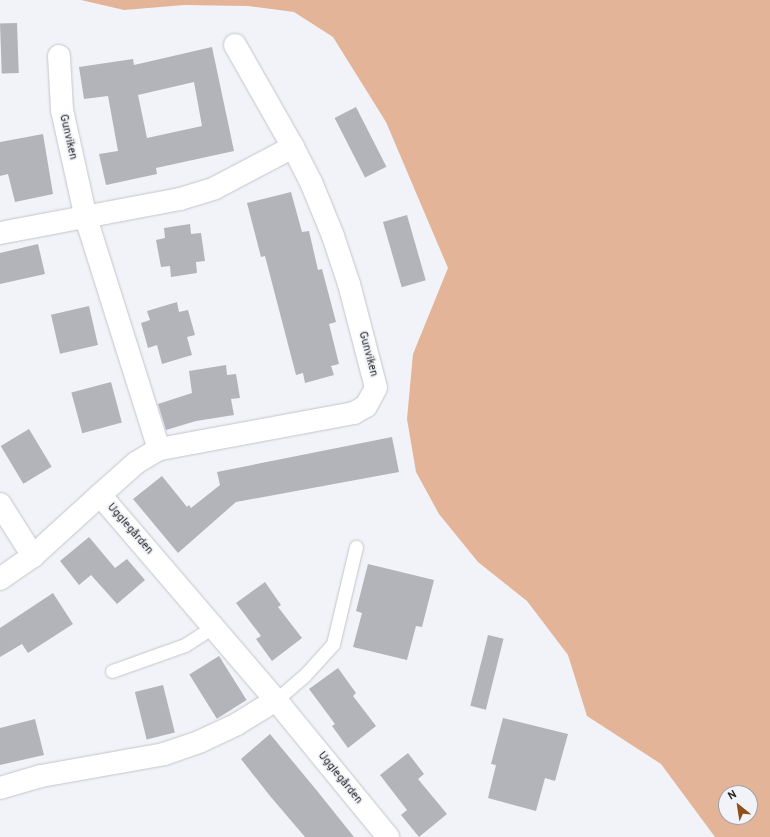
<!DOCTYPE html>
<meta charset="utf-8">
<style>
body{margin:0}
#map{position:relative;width:770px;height:837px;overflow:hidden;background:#f1f3f8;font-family:Overpass,sans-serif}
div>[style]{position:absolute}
.green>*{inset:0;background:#e3b497}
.building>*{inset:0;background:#b2b4b9;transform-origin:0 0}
.roads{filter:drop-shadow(0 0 1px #c4c5ca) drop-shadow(0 0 1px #c4c5ca)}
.service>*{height:13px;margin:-6.5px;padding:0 6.5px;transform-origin:6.5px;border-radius:6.5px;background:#fff}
.minor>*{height:22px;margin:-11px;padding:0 11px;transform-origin:11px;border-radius:11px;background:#fff}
span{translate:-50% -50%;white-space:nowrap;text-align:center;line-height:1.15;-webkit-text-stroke:3.5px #f1f3f8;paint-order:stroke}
.street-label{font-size:11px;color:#262729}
.north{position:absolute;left:718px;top:785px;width:40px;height:40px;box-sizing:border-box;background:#f1f3f8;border:1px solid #a0a1a5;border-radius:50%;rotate:330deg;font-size:11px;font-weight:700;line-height:16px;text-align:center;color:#262729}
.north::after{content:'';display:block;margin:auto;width:14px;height:18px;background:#914e1d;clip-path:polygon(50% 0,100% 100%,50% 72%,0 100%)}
</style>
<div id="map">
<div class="green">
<div style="clip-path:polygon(evenodd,81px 0,770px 0,770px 837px,715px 837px,661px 764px,587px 716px,568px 655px,527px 601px,478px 562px,439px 514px,416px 472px,407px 419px,413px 354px,448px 268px,386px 122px,333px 37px,294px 12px,248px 6px,184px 5px,124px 10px,81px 0,726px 793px,750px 793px,750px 817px,726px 817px,726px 793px)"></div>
</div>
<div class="building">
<div style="left:17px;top:23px;width:50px;height:17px;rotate:88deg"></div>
<div style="clip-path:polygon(evenodd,212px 47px,234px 151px,156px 168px,157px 174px,106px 185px,99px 154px,118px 151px,108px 96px,84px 99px,79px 67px,133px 59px,134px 65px,212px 47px,194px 82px,202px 126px,147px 138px,138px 95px,194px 82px)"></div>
<div style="left:356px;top:107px;width:67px;height:24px;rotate:63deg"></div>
<div style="clip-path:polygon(43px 134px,53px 194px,15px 202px,8px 174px,0 176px,0 142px)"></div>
<div style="clip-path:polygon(291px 192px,302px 232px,309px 231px,318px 270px,322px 269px,336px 322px,329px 324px,339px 364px,331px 366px,334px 375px,305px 383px,303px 373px,296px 375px,265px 256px,261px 257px,247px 203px)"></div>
<div style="left:407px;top:215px;width:68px;height:25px;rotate:74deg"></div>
<div style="clip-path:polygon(190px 224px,191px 234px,201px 233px,205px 261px,196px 262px,197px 273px,171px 277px,170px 266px,161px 267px,156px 240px,165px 238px,164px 228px)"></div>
<div style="clip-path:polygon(38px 244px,45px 274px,0 284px,0 253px)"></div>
<div style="clip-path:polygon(177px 302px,179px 312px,188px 310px,195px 335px,187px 337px,192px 355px,162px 364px,157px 345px,148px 348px,141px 323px,150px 320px,147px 311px)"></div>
<div style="left:89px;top:306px;width:40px;height:39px;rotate:77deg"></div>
<div style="clip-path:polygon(226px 365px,227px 375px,236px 374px,240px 398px,231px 399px,234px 415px,196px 421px,166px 430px,158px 404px,192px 393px,189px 371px)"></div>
<div style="left:111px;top:382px;width:42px;height:41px;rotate:75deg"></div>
<div style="left:29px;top:429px;width:44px;height:33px;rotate:59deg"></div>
<div style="clip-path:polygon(392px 437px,399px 472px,236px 502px,178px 553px,133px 499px,162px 476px,187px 507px,189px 505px,191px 508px,220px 485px,217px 472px)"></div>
<div style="clip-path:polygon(89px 537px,115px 568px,127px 559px,145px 580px,117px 604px,91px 575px,79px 585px,60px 561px)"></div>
<div style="clip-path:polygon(368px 564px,434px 580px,422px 627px,416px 626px,407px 660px,353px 647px,362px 613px,356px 611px)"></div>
<div style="clip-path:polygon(265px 582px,281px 605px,278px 607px,302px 638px,272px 661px,256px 639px,261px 636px,236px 603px)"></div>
<div style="clip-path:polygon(53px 593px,73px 624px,28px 653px,22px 644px,0 657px,0 628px)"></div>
<div style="left:488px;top:635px;width:16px;height:73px;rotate:14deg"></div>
<div style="left:219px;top:656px;width:52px;height:35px;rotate:58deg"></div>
<div style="clip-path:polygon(338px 668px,356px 693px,353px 696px,376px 726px,348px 748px,332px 726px,335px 724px,309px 689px)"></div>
<div style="left:163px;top:685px;width:49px;height:29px;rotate:76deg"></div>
<div style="clip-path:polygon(503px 718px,568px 734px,555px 781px,545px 778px,536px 811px,488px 798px,496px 765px,491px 764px)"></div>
<div style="clip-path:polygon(35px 719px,44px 755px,0 765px,0 728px)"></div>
<div style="clip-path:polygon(270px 734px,318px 792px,354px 837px,305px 837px,270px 796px,241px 759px)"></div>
<div style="clip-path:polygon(408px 753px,424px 774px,418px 779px,447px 814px,419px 837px,401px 815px,407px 810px,380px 775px)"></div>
</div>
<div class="roads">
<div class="service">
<div style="left:112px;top:671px;width:77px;rotate:-19.6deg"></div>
<div style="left:185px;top:645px;width:33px;rotate:-33deg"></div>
<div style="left:276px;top:700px;width:37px;rotate:-41deg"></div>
<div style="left:304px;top:676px;width:43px;rotate:-47.8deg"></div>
<div style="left:333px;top:644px;width:100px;rotate:-76.7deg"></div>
</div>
<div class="minor">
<div style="left:235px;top:45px;width:117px;rotate:60.4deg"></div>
<div style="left:59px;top:56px;width:54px;rotate:86.8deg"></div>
<div style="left:62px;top:110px;width:111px;rotate:77.5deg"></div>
<div style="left:86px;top:218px;width:242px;rotate:72.5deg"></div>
<div style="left:0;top:233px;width:183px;rotate:-10.7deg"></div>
<div style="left:180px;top:199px;width:37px;rotate:-17deg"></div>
<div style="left:215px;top:188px;width:88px;rotate:-27.7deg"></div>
<div style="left:293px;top:147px;width:39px;rotate:63deg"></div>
<div style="left:311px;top:182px;width:58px;rotate:67.8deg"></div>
<div style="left:333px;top:236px;width:51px;rotate:71.6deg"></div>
<div style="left:349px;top:284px;width:107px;rotate:75.4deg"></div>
<div style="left:376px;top:388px;width:21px;rotate:119deg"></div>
<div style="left:366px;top:406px;width:14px;rotate:150deg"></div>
<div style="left:354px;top:413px;width:198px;rotate:169.5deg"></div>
<div style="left:159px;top:449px;width:26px;rotate:149deg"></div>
<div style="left:137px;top:462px;width:50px;rotate:138.3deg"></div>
<div style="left:0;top:504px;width:62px;rotate:57.6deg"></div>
<div style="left:0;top:579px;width:40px;rotate:-34.9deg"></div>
<div style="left:33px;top:556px;width:91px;rotate:-42.3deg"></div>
<div style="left:100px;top:495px;width:270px;rotate:49.4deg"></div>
<div style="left:276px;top:700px;width:177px;rotate:50.7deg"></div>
<div style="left:0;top:788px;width:43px;rotate:-16.3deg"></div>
<div style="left:41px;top:776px;width:125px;rotate:-10.1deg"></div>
<div style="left:164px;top:754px;width:39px;rotate:-19deg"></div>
<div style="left:201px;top:741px;width:40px;rotate:-25deg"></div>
<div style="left:237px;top:724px;width:46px;rotate:-31.6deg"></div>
</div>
</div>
<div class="street-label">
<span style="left:68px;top:137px;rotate:77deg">Gunviken</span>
<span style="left:368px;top:354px;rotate:75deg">Gunviken</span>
<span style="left:130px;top:529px;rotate:49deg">Ugglegården</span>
<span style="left:340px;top:778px;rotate:51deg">Ugglegården</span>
</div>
<div class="north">N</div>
</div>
